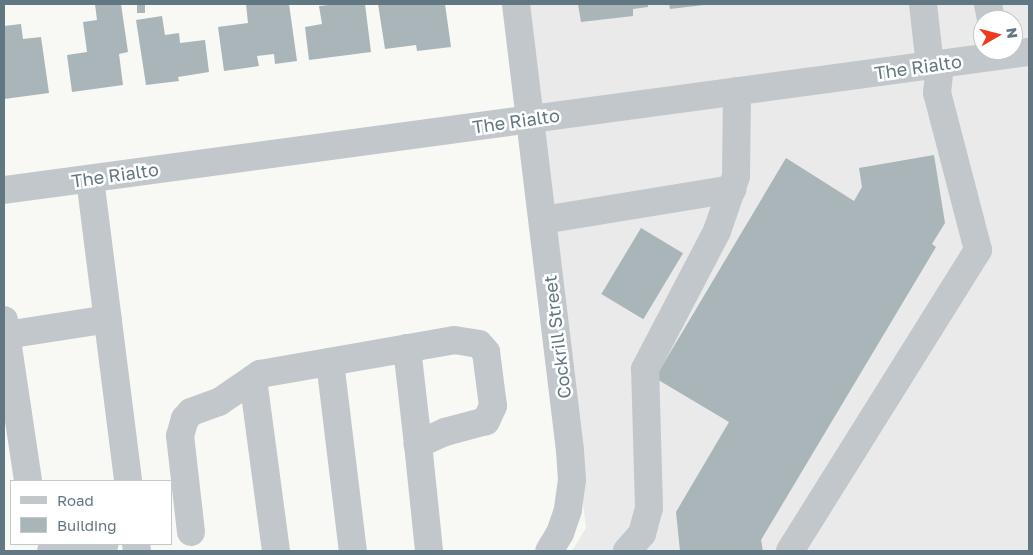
<!DOCTYPE html>
<style>
body{margin:0}
#map{position:relative;width:1033px;height:555px;overflow:hidden;background:#f8f8f5;font-family:"Golos Text",sans-serif}
div>[style]{position:absolute}
.built>*{inset:0;background:#e9eae9}
.building>*{inset:0;background:#a9b5b9;transform-origin:0 0}
.minor>*{height:28px;margin:-14px;padding:0 14px;transform-origin:14px;border-radius:14px;background:#c1c7ca}
span{translate:-50% -50%;white-space:nowrap;text-align:center;line-height:1.15;-webkit-text-stroke:5px #fff;paint-order:stroke}
.street-label{font-size:18px;color:#617782}
.frame{position:absolute;inset:0;border:5px solid #617782;pointer-events:none}
.legend{position:absolute;left:10px;top:480px;width:162px;height:65px;box-sizing:border-box;background:#fff;border:1px solid #c0c9cd;margin:0;padding:6px 9px;list-style:none;font-size:15px;color:#617782}
.legend li{display:flex;align-items:center;gap:10px;height:25px}
.legend b{width:25px;border:1px solid #c0c9cd}
.north{position:absolute;left:973px;top:10px;width:50px;height:50px;box-sizing:border-box;background:#fff;border:1px solid #c0c9cd;border-radius:50%;rotate:82deg;font-size:14px;font-weight:700;line-height:20px;text-align:center;color:#617782}
.north::after{content:'';display:block;margin:auto;width:18px;height:22px;background:#ee3b1f;clip-path:polygon(50% 0,100% 100%,50% 72%,0 100%)}
</style>
<div id="map">
<div class="built">
<div style="clip-path:polygon(evenodd,512px 4px,1029px 4px,1029px 551px,572px 551px,586px 528px,543px 181px,512px 4px,983px 20px,1013px 20px,1013px 50px,983px 50px,983px 20px)"></div>
</div>
<div class="building">
<div style="clip-path:polygon(95px 4px,121px 4px,128px 52px,119px 54px,123px 85px,72px 92px,67px 55px,87px 52px,83px 22px,97px 20px)"></div>
<div style="left:137px;top:4px;width:8px;height:9px"></div>
<div style="clip-path:polygon(246px 4px,289px 4px,297px 61px,275px 64px,274px 54px,257px 56px,259px 66px,224px 71px,218px 27px,248px 23px)"></div>
<div style="clip-path:polygon(338px 4px,365px 4px,371px 52px,309px 60px,305px 27px,322px 24px,319px 6px)"></div>
<div style="clip-path:polygon(378px 4px,445px 4px,451px 47px,417px 51px,416px 45px,385px 49px)"></div>
<div style="clip-path:polygon(578px 4px,648px 4px,648px 7px,633px 9px,633px 16px,581px 22px)"></div>
<div style="clip-path:polygon(669px 4px,704px 4px,704px 5px,670px 9px)"></div>
<div style="clip-path:polygon(162px 16px,165px 35px,179px 33px,180px 43px,205px 40px,209px 72px,178px 77px,179px 81px,146px 85px,136px 20px)"></div>
<div style="clip-path:polygon(21px 24px,23px 39px,41px 37px,49px 93px,4px 99px,4px 26px)"></div>
<div style="clip-path:polygon(934px 155px,945px 223px,932px 244px,936px 247px,761px 540px,763px 551px,680px 551px,676px 512px,729px 422px,655px 378px,786px 158px,854px 201px,862px 187px,859px 168px)"></div>
<div style="left:641px;top:228px;width:49px;height:77px;rotate:31deg"></div>
</div>
<div class="minor">
<div style="left:516px;top:4px;width:450px;rotate:83.1deg"></div>
<div style="left:570px;top:451px;width:29px;rotate:86deg"></div>
<div style="left:572px;top:480px;width:30px;rotate:98deg"></div>
<div style="left:568px;top:510px;width:24px;rotate:109deg"></div>
<div style="left:560px;top:533px;width:21px;rotate:121deg"></div>
<div style="left:923px;top:4px;width:61px;rotate:83.5deg"></div>
<div style="left:988px;top:4px;width:16px;rotate:79deg"></div>
<div style="left:90px;top:179px;width:304px;rotate:82.8deg"></div>
<div style="left:4px;top:190px;width:1034px;rotate:-7.67deg"></div>
<div style="left:543px;top:220px;width:192px;rotate:-9.3deg"></div>
<div style="left:4px;top:320px;width:163px;rotate:81.5deg"></div>
<div style="left:6px;top:335px;width:103px;rotate:-8.9deg"></div>
<div style="left:407px;top:348px;width:97px;rotate:83.5deg"></div>
<div style="left:330px;top:362px;width:190px;rotate:83.1deg"></div>
<div style="left:253px;top:379px;width:174px;rotate:82.4deg"></div>
<div style="left:191px;top:532px;width:97px;rotate:-96.5deg"></div>
<div style="left:180px;top:436px;width:18px;rotate:-74deg"></div>
<div style="left:185px;top:419px;width:9px;rotate:-49deg"></div>
<div style="left:191px;top:412px;width:30px;rotate:-20deg"></div>
<div style="left:219px;top:402px;width:50px;rotate:-34.3deg"></div>
<div style="left:260px;top:374px;width:197px;rotate:-9.9deg"></div>
<div style="left:454px;top:340px;width:25px;rotate:9deg"></div>
<div style="left:479px;top:344px;width:11px;rotate:49deg"></div>
<div style="left:486px;top:352px;width:54px;rotate:82.6deg"></div>
<div style="left:493px;top:406px;width:17px;rotate:115deg"></div>
<div style="left:486px;top:421px;width:42px;rotate:165deg"></div>
<div style="left:445px;top:432px;width:30px;rotate:156deg"></div>
<div style="left:418px;top:444px;width:108px;rotate:84.1deg"></div>
<div style="left:136px;top:544px;width:7px;rotate:82deg"></div>
<div style="left:51px;top:551px;width:54px;rotate:-7.4deg"></div>
<div style="left:627px;top:551px;width:23px;rotate:-49deg"></div>
<div style="left:642px;top:534px;width:27px;rotate:-75deg"></div>
<div style="left:649px;top:508px;width:139px;rotate:-91.6deg"></div>
<div style="left:645px;top:369px;width:156px;rotate:-62.4deg"></div>
<div style="left:717px;top:231px;width:58px;rotate:-70.9deg"></div>
<div style="left:736px;top:176px;width:85px;rotate:-89.3deg"></div>
<div style="left:790px;top:551px;width:355px;rotate:-58deg"></div>
<div style="left:978px;top:250px;width:162px;rotate:-104.6deg"></div>
<div style="left:937px;top:93px;width:29px;rotate:-84deg"></div>
</div>
<div class="street-label">
<span style="left:918px;top:67px;rotate:-8deg">The Rialto</span>
<span style="left:516px;top:121px;rotate:-8deg">The Rialto</span>
<span style="left:115px;top:175px;rotate:-8deg">The Rialto</span>
<span style="left:557px;top:337px;rotate:-97deg">Cockrill Street</span>
</div>
<div class="frame"></div>
<ul class="legend">
<li><b style="height:6px;background:#c1c7ca"></b>Road</li>
<li><b style="height:14px;background:#a9b5b9"></b>Building</li>
</ul>
<div class="north">N</div>
</div>
